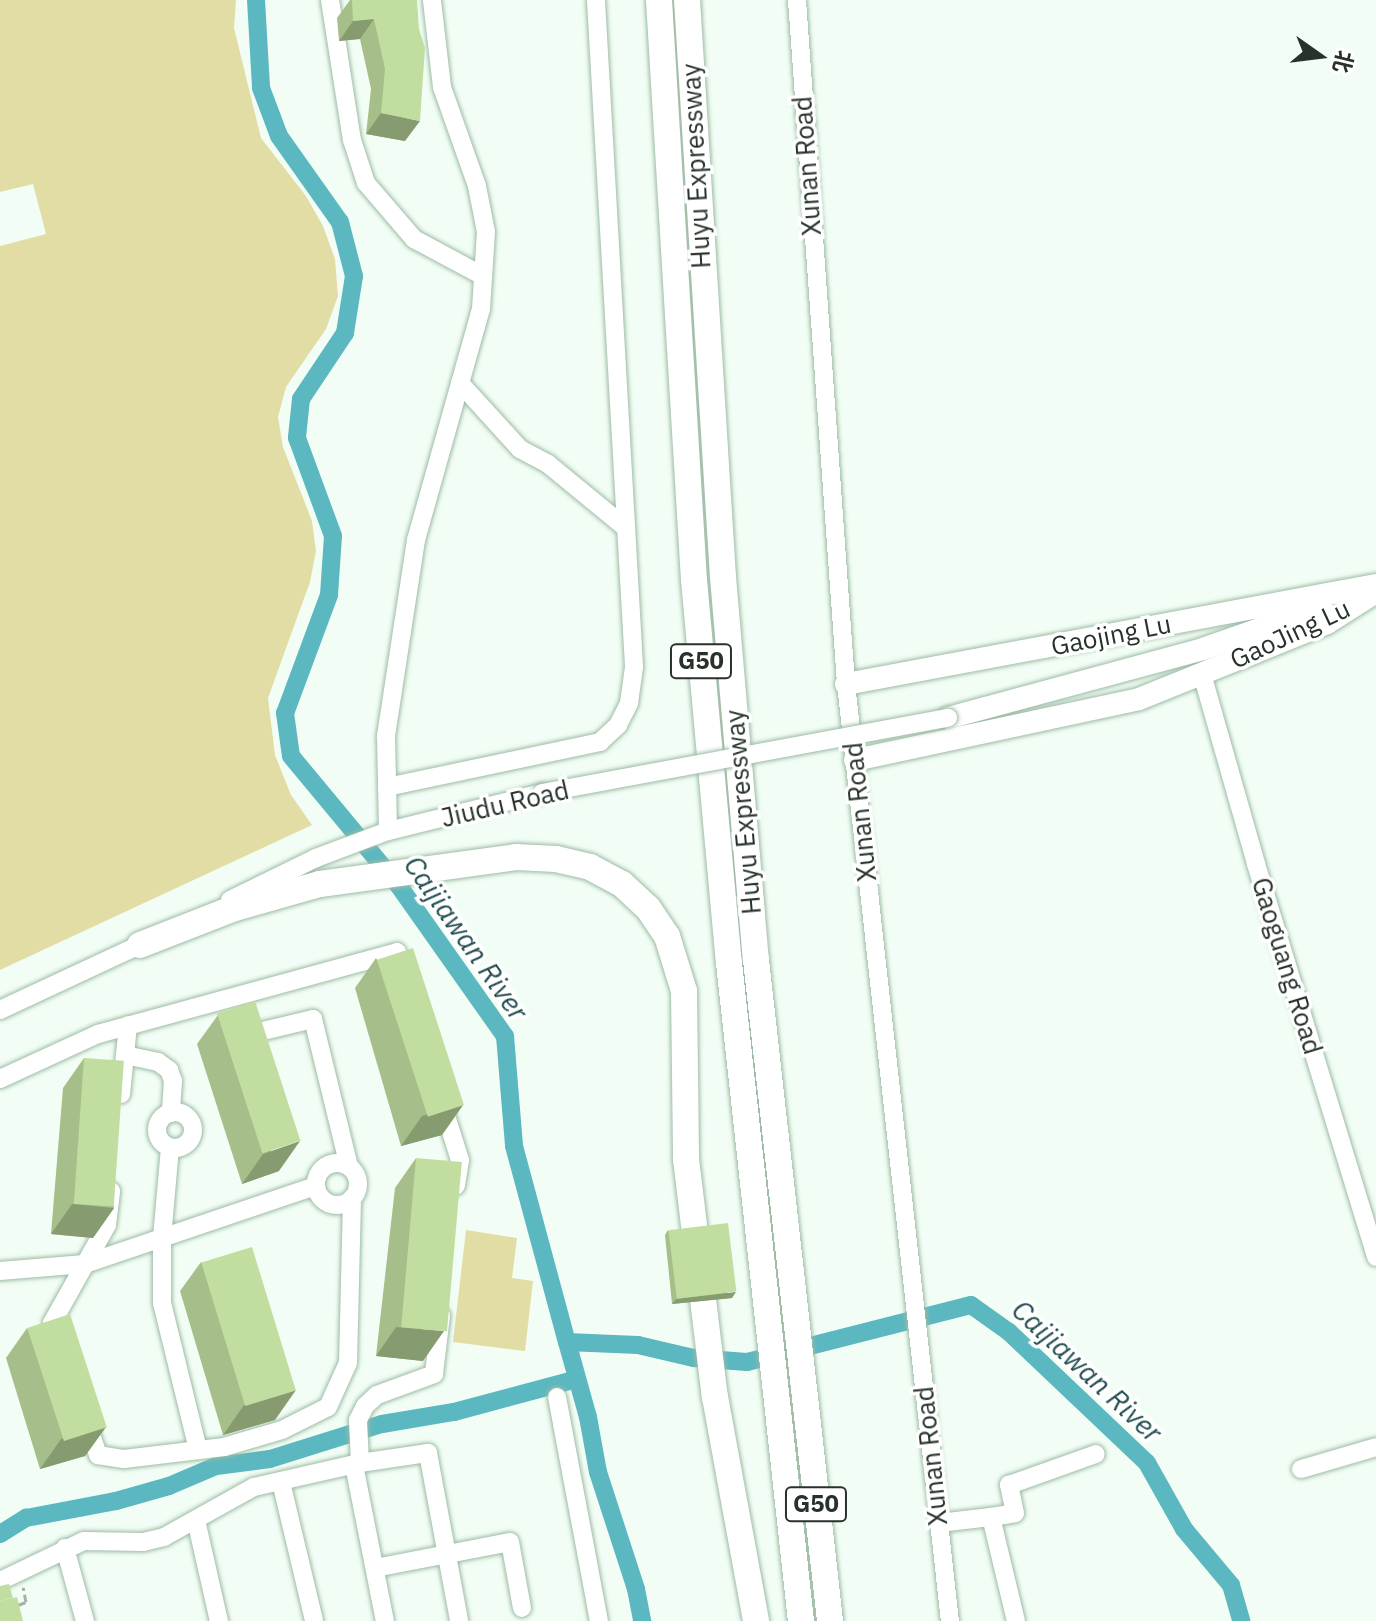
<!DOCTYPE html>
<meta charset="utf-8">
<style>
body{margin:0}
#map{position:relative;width:1376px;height:1621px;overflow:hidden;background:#f2fef5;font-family:"IBM Plex Sans","Noto Sans SC",sans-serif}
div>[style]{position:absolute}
.green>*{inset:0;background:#e2dda4}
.canal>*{height:18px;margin:-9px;padding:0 9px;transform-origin:9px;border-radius:9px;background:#5cb8c0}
.path>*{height:3px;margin-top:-1.5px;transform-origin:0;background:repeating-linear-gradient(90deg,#a6b2a9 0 8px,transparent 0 12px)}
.roads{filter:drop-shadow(0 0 2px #9dbba5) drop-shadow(0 0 2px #9dbba5)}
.minor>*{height:18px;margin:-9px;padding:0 9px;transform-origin:9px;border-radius:9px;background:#fff}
.minor>.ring{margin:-9px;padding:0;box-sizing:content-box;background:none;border:18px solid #fff;border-radius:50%}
.major>*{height:22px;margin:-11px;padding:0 11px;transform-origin:11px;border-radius:11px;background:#fff}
.highway>*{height:26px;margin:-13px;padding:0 13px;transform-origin:13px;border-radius:13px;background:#fff}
.bridges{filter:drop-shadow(0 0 2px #9dbba5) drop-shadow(0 0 2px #9dbba5)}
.minor-bridge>*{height:18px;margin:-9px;padding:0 9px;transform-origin:9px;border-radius:9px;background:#fff}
.wall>*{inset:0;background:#a6bf8a}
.shaded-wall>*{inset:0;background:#879b70}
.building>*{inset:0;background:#c1dea0;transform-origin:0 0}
span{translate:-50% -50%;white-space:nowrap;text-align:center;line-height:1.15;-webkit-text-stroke:7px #fff;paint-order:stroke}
.shield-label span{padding:2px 6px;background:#fff;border:2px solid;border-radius:6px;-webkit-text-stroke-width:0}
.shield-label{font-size:24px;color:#26322a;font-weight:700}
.street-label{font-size:26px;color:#26322a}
.water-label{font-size:28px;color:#234e51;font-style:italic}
.north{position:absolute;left:1280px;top:16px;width:80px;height:80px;-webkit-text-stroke:6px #fff;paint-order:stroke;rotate:104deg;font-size:22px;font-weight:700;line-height:32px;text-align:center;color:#26322a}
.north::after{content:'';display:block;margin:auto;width:28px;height:36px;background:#26322a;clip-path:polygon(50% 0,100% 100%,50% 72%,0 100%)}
</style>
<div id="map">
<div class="green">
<div style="clip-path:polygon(0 0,236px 0,234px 28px,261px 138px,306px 196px,323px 226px,335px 259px,338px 296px,326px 329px,286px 387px,278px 417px,283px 447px,312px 521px,316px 551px,310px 582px,268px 698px,275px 755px,291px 795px,312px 825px,0 970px,0 246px,46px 234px,33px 184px,0 192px)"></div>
<div style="clip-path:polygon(466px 1230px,517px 1238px,512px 1278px,533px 1281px,525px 1351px,453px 1342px)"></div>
</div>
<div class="canal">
<div style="left:256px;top:0;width:88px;rotate:86.7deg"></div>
<div style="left:261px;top:88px;width:51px;rotate:69.4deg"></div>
<div style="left:279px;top:136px;width:105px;rotate:54.7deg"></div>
<div style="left:340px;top:222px;width:56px;rotate:75.5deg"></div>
<div style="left:354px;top:276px;width:58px;rotate:99deg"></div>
<div style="left:345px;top:333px;width:79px;rotate:123.7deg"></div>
<div style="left:301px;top:399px;width:39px;rotate:96deg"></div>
<div style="left:297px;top:438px;width:104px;rotate:69.8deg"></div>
<div style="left:333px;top:536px;width:59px;rotate:93.9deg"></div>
<div style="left:329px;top:595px;width:126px;rotate:110.4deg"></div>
<div style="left:285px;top:713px;width:43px;rotate:82.1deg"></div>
<div style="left:291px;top:756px;width:169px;rotate:50.3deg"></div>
<div style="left:399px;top:886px;width:184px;rotate:54.8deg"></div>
<div style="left:505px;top:1036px;width:110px;rotate:85.3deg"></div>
<div style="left:514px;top:1146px;width:203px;rotate:74.9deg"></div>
<div style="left:567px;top:1342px;width:71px;rotate:2.4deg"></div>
<div style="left:638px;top:1345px;width:57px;rotate:13.1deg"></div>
<div style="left:694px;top:1358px;width:53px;rotate:4.3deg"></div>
<div style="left:747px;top:1362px;width:231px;rotate:-14.3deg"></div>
<div style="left:971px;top:1305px;width:47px;rotate:35.4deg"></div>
<div style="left:1009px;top:1332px;width:190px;rotate:43.5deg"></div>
<div style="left:1147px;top:1463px;width:76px;rotate:60.7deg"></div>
<div style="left:1184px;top:1529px;width:73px;rotate:50deg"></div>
<div style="left:1231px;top:1585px;width:37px;rotate:74deg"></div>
<div style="left:567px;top:1342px;width:78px;rotate:74.4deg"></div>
<div style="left:588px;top:1417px;width:56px;rotate:79.7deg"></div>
<div style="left:598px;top:1472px;width:123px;rotate:72deg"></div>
<div style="left:636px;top:1589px;width:33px;rotate:79deg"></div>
<div style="left:0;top:1534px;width:31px;rotate:-32deg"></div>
<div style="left:26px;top:1518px;width:92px;rotate:-10.7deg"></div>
<div style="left:116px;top:1501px;width:55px;rotate:-15.8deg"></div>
<div style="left:169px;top:1486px;width:51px;rotate:-23.1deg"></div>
<div style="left:216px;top:1466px;width:54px;rotate:-7.4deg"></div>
<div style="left:270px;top:1459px;width:117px;rotate:-17.4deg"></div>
<div style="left:382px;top:1424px;width:73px;rotate:-9.5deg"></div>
<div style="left:454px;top:1412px;width:127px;rotate:-15deg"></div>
</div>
<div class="path">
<div style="left:18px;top:1605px;width:9px;rotate:-21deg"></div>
<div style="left:26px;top:1602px;width:15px;rotate:-101deg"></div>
</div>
<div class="roads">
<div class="minor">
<div style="left:330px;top:0;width:142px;rotate:81.1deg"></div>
<div style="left:352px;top:140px;width:45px;rotate:72deg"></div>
<div style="left:366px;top:183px;width:74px;rotate:49.4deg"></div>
<div style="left:414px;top:239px;width:78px;rotate:28.2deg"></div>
<div style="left:797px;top:0;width:686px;rotate:85.9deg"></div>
<div style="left:846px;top:684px;width:943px;rotate:83.67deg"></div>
<div style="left:460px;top:383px;width:89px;rotate:47.7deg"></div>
<div style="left:520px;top:449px;width:32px;rotate:28deg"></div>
<div style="left:548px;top:464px;width:101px;rotate:39.4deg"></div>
<div style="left:1202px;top:674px;width:198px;rotate:74.1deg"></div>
<div style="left:1256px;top:864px;width:411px;rotate:73deg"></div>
<div style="left:387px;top:787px;width:218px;rotate:-11.9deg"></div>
<div style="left:600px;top:742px;width:25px;rotate:-43deg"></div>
<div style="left:618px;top:725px;width:25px;rotate:-63deg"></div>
<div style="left:629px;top:703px;width:37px;rotate:-82deg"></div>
<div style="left:634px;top:666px;width:667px;rotate:-93.27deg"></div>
<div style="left:388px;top:831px;width:95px;rotate:-91.2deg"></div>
<div style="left:386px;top:736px;width:198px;rotate:-81.3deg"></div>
<div style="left:416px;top:540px;width:240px;rotate:-74.3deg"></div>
<div style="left:481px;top:309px;width:77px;rotate:-86.3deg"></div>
<div style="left:486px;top:232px;width:47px;rotate:-101.1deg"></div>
<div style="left:477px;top:186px;width:105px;rotate:-109.5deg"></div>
<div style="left:442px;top:87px;width:88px;rotate:-96.6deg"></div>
<div style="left:230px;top:900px;width:96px;rotate:-26deg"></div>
<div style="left:316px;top:858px;width:77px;rotate:-20.6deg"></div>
<div style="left:388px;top:831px;width:159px;rotate:-13.9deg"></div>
<div style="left:0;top:1010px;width:166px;rotate:-25deg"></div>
<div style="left:244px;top:1031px;width:4px;rotate:63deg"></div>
<div style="left:246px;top:1035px;width:69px;rotate:-13.4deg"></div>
<div style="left:313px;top:1019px;width:152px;rotate:76.3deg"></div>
<div style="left:125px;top:1055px;width:34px;rotate:12deg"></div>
<div style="left:158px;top:1062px;width:14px;rotate:36deg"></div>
<div style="left:169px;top:1070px;width:12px;rotate:70deg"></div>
<div style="left:173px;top:1081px;width:32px;rotate:94deg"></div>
<div style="left:0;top:1079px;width:108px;rotate:-24.7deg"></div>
<div style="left:98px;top:1034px;width:310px;rotate:-15.3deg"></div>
<div style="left:397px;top:952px;width:24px;rotate:75deg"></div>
<div style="left:121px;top:1094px;width:69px;rotate:-84.2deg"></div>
<div style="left:442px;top:1103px;width:60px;rotate:72.5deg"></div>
<div style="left:460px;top:1160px;width:26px;rotate:99deg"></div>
<div class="ring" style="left:157px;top:1112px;width:18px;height:18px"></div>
<div style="left:170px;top:1148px;width:90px;rotate:95.1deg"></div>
<div style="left:162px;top:1238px;width:65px;rotate:90deg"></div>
<div style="left:162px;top:1303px;width:151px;rotate:76.2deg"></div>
<div class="ring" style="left:316px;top:1163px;width:24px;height:24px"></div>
<div style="left:0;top:1271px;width:85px;rotate:-4.7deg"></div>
<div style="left:85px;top:1264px;width:244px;rotate:-18.7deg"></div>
<div style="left:58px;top:1342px;width:20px;rotate:-108deg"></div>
<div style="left:52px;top:1323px;width:112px;rotate:-60.7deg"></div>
<div style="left:107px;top:1225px;width:34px;rotate:-83deg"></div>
<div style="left:557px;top:1397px;width:228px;rotate:79.4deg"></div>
<div style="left:87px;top:1423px;width:34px;rotate:71deg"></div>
<div style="left:98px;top:1455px;width:26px;rotate:9deg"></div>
<div style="left:124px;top:1459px;width:101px;rotate:-6.8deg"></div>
<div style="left:224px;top:1447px;width:60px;rotate:-16.3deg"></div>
<div style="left:282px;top:1430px;width:51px;rotate:-26.6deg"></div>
<div style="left:328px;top:1407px;width:48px;rotate:-65.6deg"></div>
<div style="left:348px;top:1363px;width:165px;rotate:-88.6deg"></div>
<div style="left:360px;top:1463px;width:43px;rotate:-92.7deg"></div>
<div style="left:358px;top:1420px;width:16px;rotate:-63deg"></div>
<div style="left:365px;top:1406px;width:16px;rotate:-43deg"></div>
<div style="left:377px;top:1395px;width:61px;rotate:-20.2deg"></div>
<div style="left:434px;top:1374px;width:59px;rotate:-83.2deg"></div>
<div style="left:354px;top:1465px;width:159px;rotate:78.8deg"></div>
<div style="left:1301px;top:1469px;width:78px;rotate:-16.3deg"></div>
<div style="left:281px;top:1482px;width:143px;rotate:76.6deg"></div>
<div style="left:991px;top:1517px;width:24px;rotate:-9deg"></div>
<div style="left:1015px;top:1513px;width:29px;rotate:-102deg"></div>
<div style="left:1009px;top:1485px;width:92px;rotate:-19.6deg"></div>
<div style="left:196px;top:1520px;width:104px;rotate:77.2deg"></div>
<div style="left:939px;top:1523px;width:52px;rotate:-6.6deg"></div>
<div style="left:991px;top:1517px;width:107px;rotate:76.5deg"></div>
<div style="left:65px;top:1548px;width:76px;rotate:74.7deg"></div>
<div style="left:375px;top:1568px;width:137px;rotate:-10.9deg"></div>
<div style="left:510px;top:1542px;width:67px;rotate:79.7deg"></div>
<div style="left:0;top:1581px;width:93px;rotate:-25.5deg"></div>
<div style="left:84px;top:1541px;width:59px;rotate:1deg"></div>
<div style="left:143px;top:1542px;width:22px;rotate:-13deg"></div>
<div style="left:164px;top:1537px;width:103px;rotate:-29.1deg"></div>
<div style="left:254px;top:1487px;width:109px;rotate:-12.8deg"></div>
<div style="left:360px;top:1463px;width:69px;rotate:-8.4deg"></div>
<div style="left:428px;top:1453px;width:171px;rotate:79.5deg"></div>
</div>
<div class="major">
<div style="left:846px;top:684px;width:539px;rotate:-10.58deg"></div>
<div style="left:948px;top:718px;width:264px;rotate:-15.1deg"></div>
<div style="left:1203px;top:649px;width:126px;rotate:-19.4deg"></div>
<div style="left:855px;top:760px;width:290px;rotate:-12.1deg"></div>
<div style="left:1139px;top:699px;width:203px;rotate:-22deg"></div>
<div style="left:1327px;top:623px;width:58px;rotate:-32.3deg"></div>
</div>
<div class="highway">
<div style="left:659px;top:0;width:581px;rotate:86.55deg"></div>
<div style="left:694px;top:580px;width:385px;rotate:84.8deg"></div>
<div style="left:729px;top:963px;width:662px;rotate:83.76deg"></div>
<div style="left:687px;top:0;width:578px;rotate:86.43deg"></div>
<div style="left:723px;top:577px;width:384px;rotate:85.1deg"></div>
<div style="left:756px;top:960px;width:665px;rotate:83.61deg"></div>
<div style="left:140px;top:945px;width:102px;rotate:-21.3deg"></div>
<div style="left:235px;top:908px;width:88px;rotate:-15.8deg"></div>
<div style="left:320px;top:884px;width:198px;rotate:-7.8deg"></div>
<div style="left:516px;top:857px;width:40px;rotate:2.9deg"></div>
<div style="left:556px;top:859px;width:35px;rotate:13deg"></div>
<div style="left:590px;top:867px;width:36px;rotate:28deg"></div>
<div style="left:622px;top:884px;width:35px;rotate:43deg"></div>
<div style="left:648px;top:908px;width:34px;rotate:56deg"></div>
<div style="left:667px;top:936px;width:58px;rotate:72.8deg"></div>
<div style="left:684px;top:991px;width:168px;rotate:89.3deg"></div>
<div style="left:686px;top:1159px;width:240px;rotate:83.1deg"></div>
<div style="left:715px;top:1397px;width:228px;rotate:79.6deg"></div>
</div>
</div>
<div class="bridges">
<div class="minor-bridge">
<div style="left:542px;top:793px;width:413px;rotate:-10.5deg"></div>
</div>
</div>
<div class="wall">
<div style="clip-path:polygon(350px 0,417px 0,405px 141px,366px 134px,371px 89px,360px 39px,339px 41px,337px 18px)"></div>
<div style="clip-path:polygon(376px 958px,463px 1105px,442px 1135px,401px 1146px,355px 988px)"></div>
<div style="clip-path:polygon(218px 1015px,279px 1171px,242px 1184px,197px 1044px)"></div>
<div style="clip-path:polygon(84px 1058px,114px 1208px,93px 1238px,51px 1234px,63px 1088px)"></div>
<div style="clip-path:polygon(416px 1158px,423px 1361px,376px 1356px,395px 1188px)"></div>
<div style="clip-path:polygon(668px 1230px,732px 1298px,672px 1304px,665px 1235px)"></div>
<div style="clip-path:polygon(201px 1262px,275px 1420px,223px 1435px,180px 1291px)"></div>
<div style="clip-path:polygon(27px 1328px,106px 1427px,85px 1456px,40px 1469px,6px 1358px)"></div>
</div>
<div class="shaded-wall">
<div style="clip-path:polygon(374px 19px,360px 39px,339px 41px,353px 21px)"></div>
<div style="clip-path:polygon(381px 113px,420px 121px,405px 141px,366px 134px)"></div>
<div style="clip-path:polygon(463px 1105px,442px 1135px,401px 1146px,422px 1116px)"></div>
<div style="clip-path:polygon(300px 1141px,279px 1171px,242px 1184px,263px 1154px)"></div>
<div style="clip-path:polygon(72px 1204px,114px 1208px,93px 1238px,51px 1234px)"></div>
<div style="clip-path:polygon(736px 1292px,732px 1298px,672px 1304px,676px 1299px)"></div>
<div style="clip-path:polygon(396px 1327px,444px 1331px,423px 1361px,376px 1356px)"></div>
<div style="clip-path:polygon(296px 1390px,275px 1420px,223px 1435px,244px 1405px)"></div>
<div style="clip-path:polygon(106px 1427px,85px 1456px,40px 1469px,61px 1439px)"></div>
</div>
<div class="building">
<div style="clip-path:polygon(352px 0,417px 0,419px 29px,425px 48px,420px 121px,381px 113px,385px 69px,374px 19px,353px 21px)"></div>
<div style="left:413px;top:948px;width:165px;height:38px;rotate:72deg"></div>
<div style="left:255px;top:1001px;width:147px;height:40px;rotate:72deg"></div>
<div style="left:84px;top:1058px;width:40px;height:146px;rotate:4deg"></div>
<div style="left:416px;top:1158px;width:46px;height:170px;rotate:5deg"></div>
<div style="left:728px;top:1223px;width:69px;height:60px;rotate:83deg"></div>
<div style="left:252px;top:1247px;width:150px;height:53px;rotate:73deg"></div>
<div style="left:70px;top:1314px;width:119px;height:45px;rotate:72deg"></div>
<div style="clip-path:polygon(9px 1584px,13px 1598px,0 1601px,0 1586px)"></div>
<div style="clip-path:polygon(17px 1597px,23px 1621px,0 1621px,0 1601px)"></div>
</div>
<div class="shield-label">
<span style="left:701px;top:661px">G50</span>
<span style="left:816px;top:1504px">G50</span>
</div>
<div class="street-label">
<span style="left:696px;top:166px;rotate:-93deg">Huyu Expressway</span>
<span style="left:807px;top:166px;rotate:-94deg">Xunan Road</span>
<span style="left:1290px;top:634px;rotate:-25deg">GaoJing Lu</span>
<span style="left:1111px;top:635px;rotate:-11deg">Gaojing Lu</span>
<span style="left:505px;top:804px;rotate:-13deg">Jiudu Road</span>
<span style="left:743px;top:812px;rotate:-95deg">Huyu Expressway</span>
<span style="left:860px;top:812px;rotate:-96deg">Xunan Road</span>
<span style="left:1287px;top:966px;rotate:73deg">Gaoguang Road</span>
<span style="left:931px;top:1456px;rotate:-96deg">Xunan Road</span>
</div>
<div class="water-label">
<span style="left:466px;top:938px;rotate:55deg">Caijiawan River</span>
<span style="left:1087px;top:1371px;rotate:43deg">Caijiawan River</span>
</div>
<div class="north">北</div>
</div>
